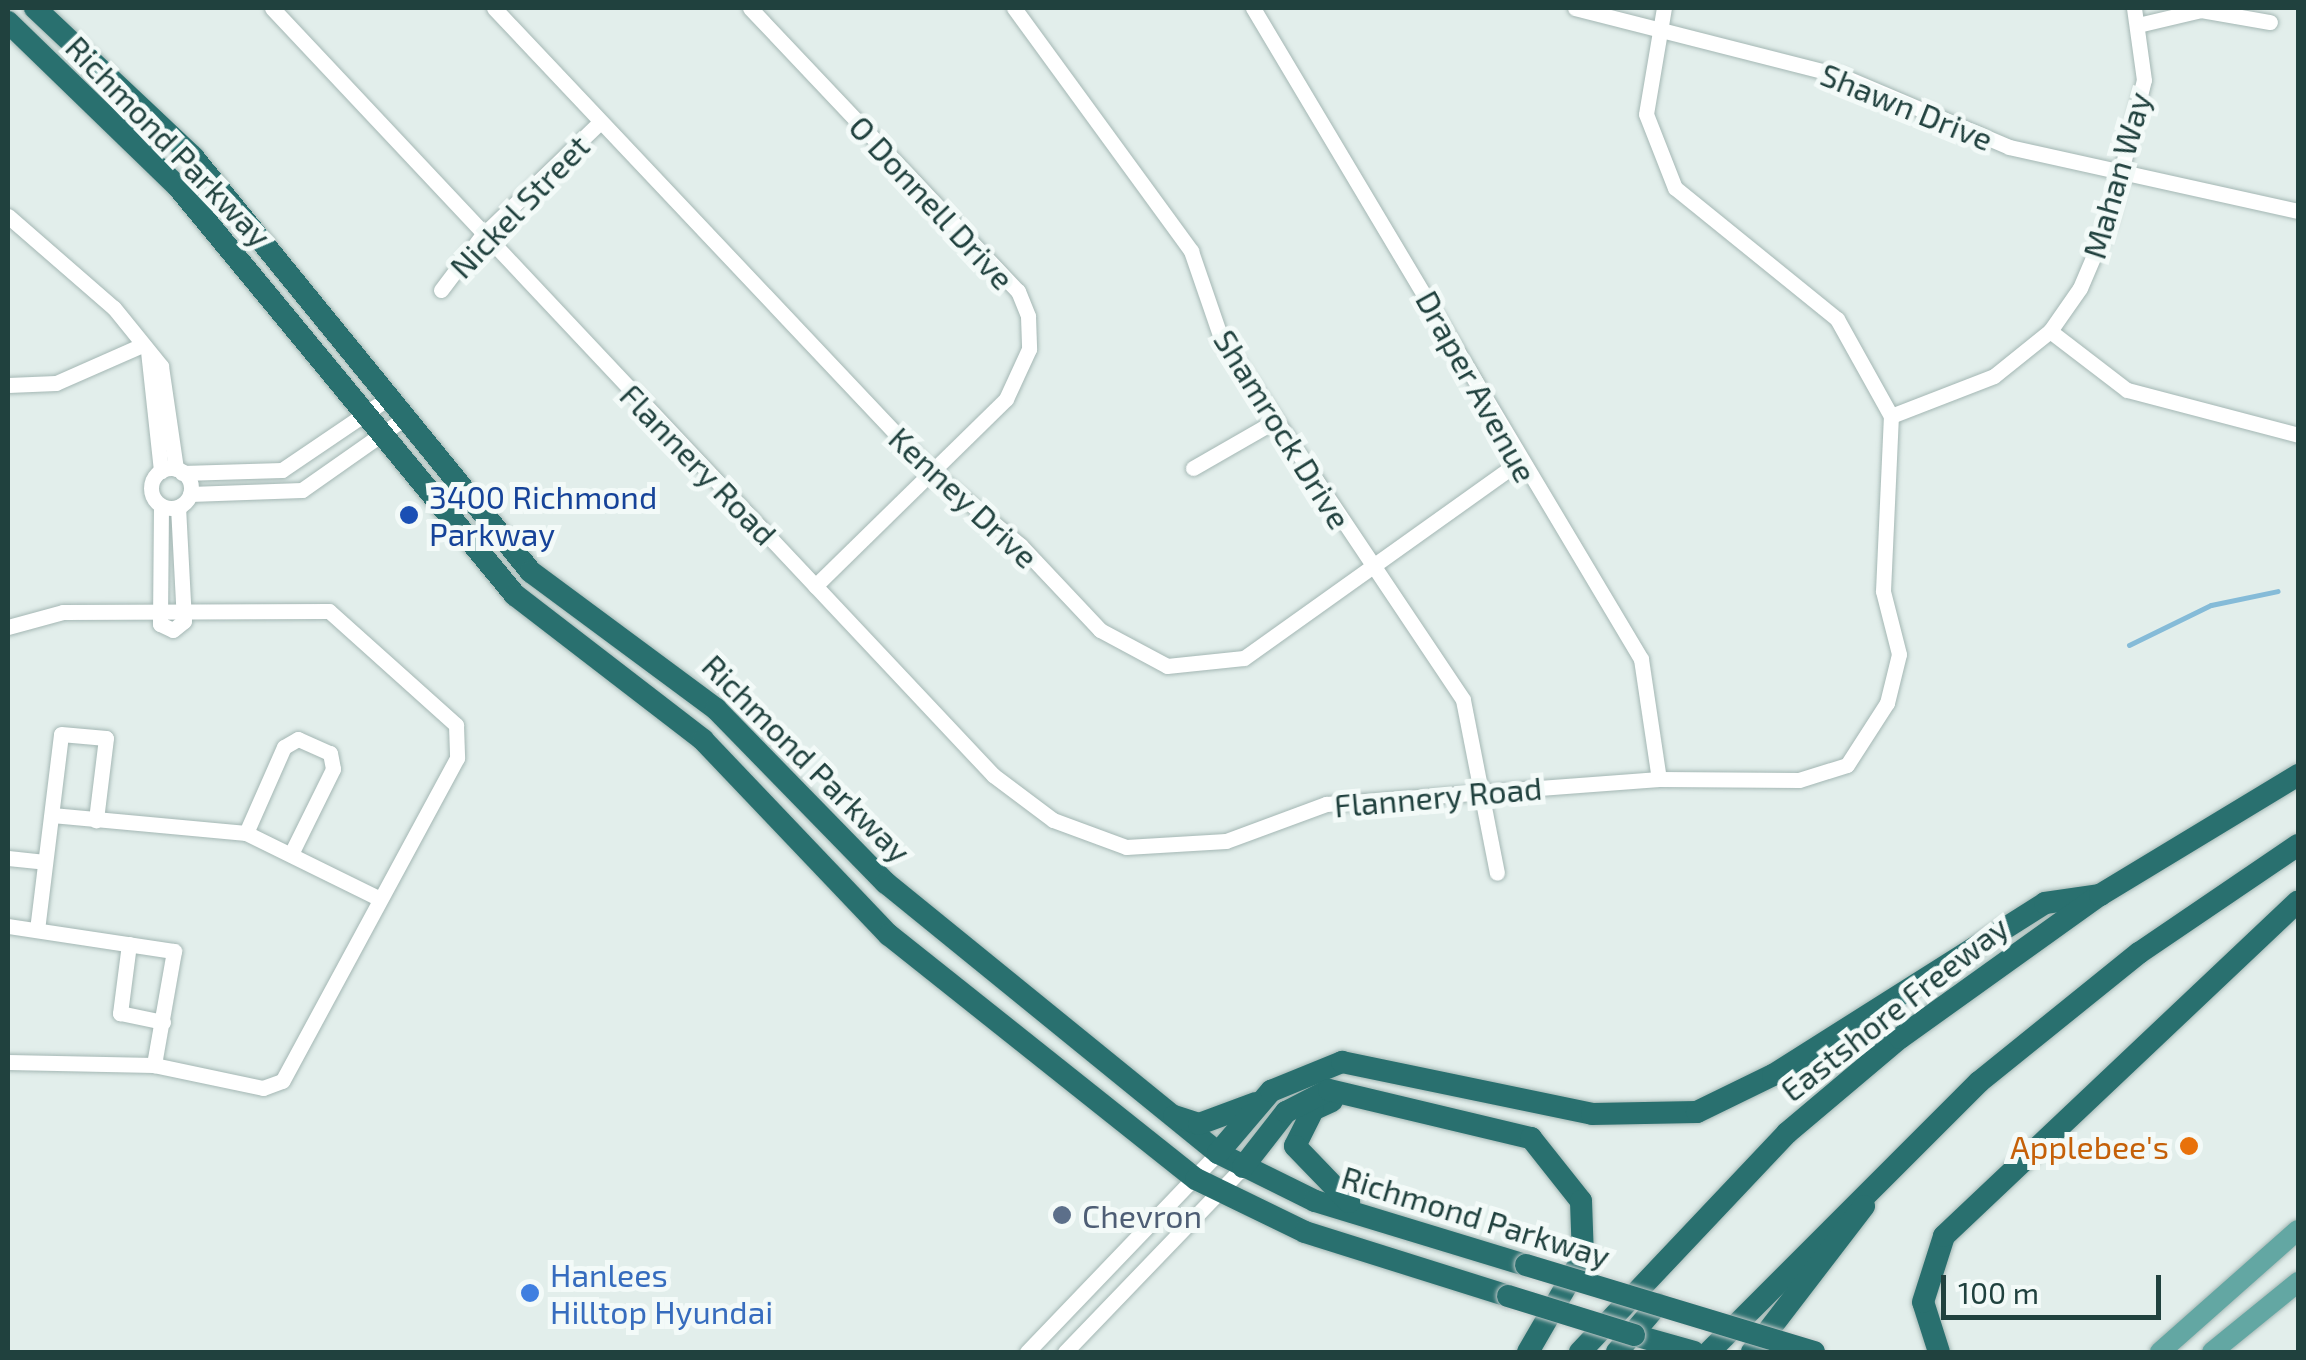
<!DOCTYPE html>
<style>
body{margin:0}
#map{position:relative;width:2306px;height:1360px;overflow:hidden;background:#e2eeeb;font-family:"Exo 2",sans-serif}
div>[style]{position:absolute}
.stream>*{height:5px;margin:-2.5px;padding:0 2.5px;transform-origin:2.5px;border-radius:2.5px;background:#85bbd8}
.roads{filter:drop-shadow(0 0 2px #a4b7b4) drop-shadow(0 0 2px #a4b7b4)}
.minor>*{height:15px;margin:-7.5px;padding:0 7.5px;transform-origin:7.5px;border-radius:7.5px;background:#fff}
.minor>.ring{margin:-7.5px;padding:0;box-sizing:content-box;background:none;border:15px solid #fff;border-radius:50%}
.major>*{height:20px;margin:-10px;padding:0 10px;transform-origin:10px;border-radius:10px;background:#63a7a3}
.highway>*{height:22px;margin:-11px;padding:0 11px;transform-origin:11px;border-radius:11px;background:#29706f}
.bridges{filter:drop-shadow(0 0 2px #c1cac9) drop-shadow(0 0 2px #c1cac9)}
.highway-bridge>*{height:22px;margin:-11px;padding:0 11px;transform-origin:11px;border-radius:11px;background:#29706f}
.dots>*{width:28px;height:28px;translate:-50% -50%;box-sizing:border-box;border:5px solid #f3faf8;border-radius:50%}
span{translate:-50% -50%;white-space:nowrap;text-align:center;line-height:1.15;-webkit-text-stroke:10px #f3faf8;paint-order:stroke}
.street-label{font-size:32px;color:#20413e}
.transit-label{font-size:32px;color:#164399}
.left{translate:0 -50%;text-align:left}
.food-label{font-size:32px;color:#c56008}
.right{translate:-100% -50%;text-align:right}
.service-label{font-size:32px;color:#4e5e75}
.shop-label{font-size:32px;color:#366cbe}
.frame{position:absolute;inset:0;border:10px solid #20413e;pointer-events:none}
.scale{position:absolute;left:1941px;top:1275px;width:220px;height:45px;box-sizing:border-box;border:5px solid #20413e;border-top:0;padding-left:12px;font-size:30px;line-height:35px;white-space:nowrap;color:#20413e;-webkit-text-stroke:8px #f3faf8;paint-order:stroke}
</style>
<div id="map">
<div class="stream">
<div style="left:2129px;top:645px;width:91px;rotate:-26deg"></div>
<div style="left:2211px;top:605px;width:68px;rotate:-11.8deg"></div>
</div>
<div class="roads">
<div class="minor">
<div style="left:272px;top:8px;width:1053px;rotate:46.77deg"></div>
<div style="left:993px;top:775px;width:75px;rotate:36.9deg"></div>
<div style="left:1053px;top:820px;width:78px;rotate:20.3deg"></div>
<div style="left:1126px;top:847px;width:100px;rotate:-3.4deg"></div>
<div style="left:1226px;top:841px;width:107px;rotate:-20.3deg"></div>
<div style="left:1326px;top:804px;width:334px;rotate:-4.3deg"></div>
<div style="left:1659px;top:779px;width:140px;rotate:0.4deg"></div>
<div style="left:1799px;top:780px;width:50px;rotate:-17.4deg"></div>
<div style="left:1847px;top:765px;width:74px;rotate:-57.2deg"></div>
<div style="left:1887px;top:703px;width:50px;rotate:-76.2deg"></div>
<div style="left:1899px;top:654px;width:65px;rotate:-104.3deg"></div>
<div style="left:1883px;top:591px;width:175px;rotate:-87.4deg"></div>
<div style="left:1891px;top:416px;width:111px;rotate:-119.1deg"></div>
<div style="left:1837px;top:319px;width:208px;rotate:-141deg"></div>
<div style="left:1675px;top:188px;width:79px;rotate:-111.4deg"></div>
<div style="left:1646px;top:114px;width:108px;rotate:-80.4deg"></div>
<div style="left:494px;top:8px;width:639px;rotate:46.65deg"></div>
<div style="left:933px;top:473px;width:113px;rotate:39.6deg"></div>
<div style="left:1020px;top:545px;width:117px;rotate:46.7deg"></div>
<div style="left:1100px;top:630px;width:76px;rotate:28.2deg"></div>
<div style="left:1167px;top:666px;width:77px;rotate:-5.9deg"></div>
<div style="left:1244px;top:658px;width:335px;rotate:-35.5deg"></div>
<div style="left:750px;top:8px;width:390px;rotate:46.6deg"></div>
<div style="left:1018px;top:291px;width:27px;rotate:68deg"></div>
<div style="left:1028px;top:316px;width:33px;rotate:88deg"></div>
<div style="left:1029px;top:349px;width:55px;rotate:114.7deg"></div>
<div style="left:1006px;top:399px;width:267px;rotate:135.6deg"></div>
<div style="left:1014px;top:8px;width:301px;rotate:53.9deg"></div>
<div style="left:1191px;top:251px;width:92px;rotate:71deg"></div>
<div style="left:1221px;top:338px;width:435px;rotate:56.2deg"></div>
<div style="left:1463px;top:700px;width:176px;rotate:78.9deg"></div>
<div style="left:1253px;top:8px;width:758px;rotate:59.2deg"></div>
<div style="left:1641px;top:659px;width:121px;rotate:81.5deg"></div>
<div style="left:1575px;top:8px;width:276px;rotate:14.3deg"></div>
<div style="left:1842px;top:76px;width:181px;rotate:23deg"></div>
<div style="left:2009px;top:147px;width:296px;rotate:12.5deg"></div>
<div style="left:2142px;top:24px;width:61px;rotate:-13.3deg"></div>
<div style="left:2201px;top:10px;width:70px;rotate:9.9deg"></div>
<div style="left:8px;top:216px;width:140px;rotate:41deg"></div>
<div style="left:114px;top:308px;width:75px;rotate:51deg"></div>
<div style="left:161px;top:366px;width:104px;rotate:81.7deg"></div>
<div style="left:441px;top:290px;width:66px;rotate:-53deg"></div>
<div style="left:481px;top:237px;width:165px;rotate:-44deg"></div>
<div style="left:2050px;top:331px;width:97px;rotate:37.5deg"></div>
<div style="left:2127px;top:390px;width:177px;rotate:14.7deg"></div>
<div style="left:148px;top:351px;width:121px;rotate:83.8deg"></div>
<div style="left:8px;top:385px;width:48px;rotate:-2.4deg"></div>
<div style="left:56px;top:383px;width:94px;rotate:-23.8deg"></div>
<div style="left:1891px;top:416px;width:110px;rotate:-21.2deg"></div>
<div style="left:1994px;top:376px;width:72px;rotate:-38.8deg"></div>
<div style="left:2050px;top:331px;width:52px;rotate:-55.1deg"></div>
<div style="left:2080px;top:288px;width:74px;rotate:-66.9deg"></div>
<div style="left:2109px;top:220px;width:144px;rotate:-76deg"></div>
<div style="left:2144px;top:80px;width:73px;rotate:-97.9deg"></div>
<div style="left:1193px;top:468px;width:92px;rotate:-29.9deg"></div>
<div class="ring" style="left:151px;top:468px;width:25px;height:25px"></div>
<div style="left:182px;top:473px;width:100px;rotate:-1.7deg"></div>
<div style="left:282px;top:470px;width:127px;rotate:-34.1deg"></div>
<div style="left:190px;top:494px;width:112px;rotate:-2deg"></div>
<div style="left:302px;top:490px;width:123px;rotate:-35.1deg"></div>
<div style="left:161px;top:506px;width:118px;rotate:90.5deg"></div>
<div style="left:160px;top:624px;width:14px;rotate:25deg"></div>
<div style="left:173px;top:630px;width:14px;rotate:-39deg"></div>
<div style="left:184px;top:621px;width:114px;rotate:-93deg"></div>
<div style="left:8px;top:627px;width:57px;rotate:-15.3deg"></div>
<div style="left:63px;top:612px;width:266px;rotate:-0.2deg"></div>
<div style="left:329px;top:611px;width:171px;rotate:41.9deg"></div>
<div style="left:456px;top:725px;width:33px;rotate:88deg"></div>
<div style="left:457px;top:758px;width:367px;rotate:118.4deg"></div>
<div style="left:282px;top:1081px;width:20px;rotate:160deg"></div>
<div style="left:263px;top:1088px;width:111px;rotate:-168.1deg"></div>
<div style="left:154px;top:1065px;width:146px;rotate:-178.8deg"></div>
<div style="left:52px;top:815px;width:195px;rotate:5.3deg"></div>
<div style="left:246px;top:833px;width:149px;rotate:26.2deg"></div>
<div style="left:246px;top:833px;width:94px;rotate:-66.2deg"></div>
<div style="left:284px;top:747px;width:16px;rotate:-30deg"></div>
<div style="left:298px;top:739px;width:35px;rotate:24deg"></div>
<div style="left:330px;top:753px;width:16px;rotate:79deg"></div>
<div style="left:333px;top:769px;width:93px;rotate:116.3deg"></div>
<div style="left:8px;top:858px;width:37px;rotate:6deg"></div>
<div style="left:8px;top:926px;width:168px;rotate:8.6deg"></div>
<div style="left:174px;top:951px;width:116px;rotate:100deg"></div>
<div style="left:37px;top:930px;width:197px;rotate:-83deg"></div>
<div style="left:61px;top:734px;width:45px;rotate:5.1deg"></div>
<div style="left:106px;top:738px;width:83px;rotate:97deg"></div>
<div style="left:129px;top:944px;width:70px;rotate:97.4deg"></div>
<div style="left:120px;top:1013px;width:44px;rotate:11.8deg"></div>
<div style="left:1027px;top:1352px;width:276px;rotate:-46.2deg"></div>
<div style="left:1065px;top:1352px;width:257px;rotate:-46.1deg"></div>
</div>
<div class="major">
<div style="left:2160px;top:1352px;width:184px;rotate:-41.5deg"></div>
<div style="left:2212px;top:1352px;width:111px;rotate:-39.1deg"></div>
</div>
<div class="highway">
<div style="left:35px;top:8px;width:217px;rotate:43.3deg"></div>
<div style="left:193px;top:157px;width:535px;rotate:50.84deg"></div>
<div style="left:531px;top:572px;width:230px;rotate:36.5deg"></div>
<div style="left:716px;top:709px;width:243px;rotate:45.7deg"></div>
<div style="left:886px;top:883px;width:428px;rotate:39.1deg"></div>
<div style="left:1218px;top:1153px;width:108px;rotate:26.3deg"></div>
<div style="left:1315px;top:1201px;width:220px;rotate:16.9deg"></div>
<div style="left:8px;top:22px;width:238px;rotate:44.1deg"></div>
<div style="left:179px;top:188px;width:528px;rotate:50.46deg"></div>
<div style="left:515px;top:595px;width:237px;rotate:37.6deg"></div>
<div style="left:703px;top:740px;width:269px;rotate:46.4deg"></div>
<div style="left:889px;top:935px;width:392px;rotate:38.5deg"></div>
<div style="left:1196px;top:1179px;width:121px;rotate:25.9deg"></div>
<div style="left:1305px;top:1232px;width:213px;rotate:17.5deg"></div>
<div style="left:1332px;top:1101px;width:21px;rotate:155deg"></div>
<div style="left:1313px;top:1110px;width:40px;rotate:116.6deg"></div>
<div style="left:1295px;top:1146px;width:78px;rotate:46deg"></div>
<div style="left:1174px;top:1116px;width:26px;rotate:18deg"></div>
<div style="left:1199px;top:1124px;width:61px;rotate:-20.2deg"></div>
<div style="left:1218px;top:1153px;width:82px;rotate:-49.5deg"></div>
<div style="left:1271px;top:1091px;width:77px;rotate:-22.2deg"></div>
<div style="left:1342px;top:1062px;width:255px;rotate:11.7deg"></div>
<div style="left:1592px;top:1114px;width:105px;rotate:-1.1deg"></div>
<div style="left:1697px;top:1112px;width:85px;rotate:-26deg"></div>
<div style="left:1773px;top:1075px;width:322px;rotate:-32.3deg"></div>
<div style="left:2045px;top:903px;width:56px;rotate:-8.3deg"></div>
<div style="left:1243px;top:1167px;width:70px;rotate:-52deg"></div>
<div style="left:1286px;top:1112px;width:48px;rotate:-27.1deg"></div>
<div style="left:1329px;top:1090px;width:208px;rotate:13.4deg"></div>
<div style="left:1531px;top:1138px;width:80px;rotate:51.6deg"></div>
<div style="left:1581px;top:1201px;width:56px;rotate:88deg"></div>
<div style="left:1583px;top:1257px;width:110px;rotate:120.1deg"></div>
<div style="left:1634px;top:1335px;width:62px;rotate:15.8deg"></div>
<div style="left:1580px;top:1352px;width:301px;rotate:-46.6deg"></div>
<div style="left:1787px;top:1133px;width:148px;rotate:-40.1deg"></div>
<div style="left:1900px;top:1038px;width:246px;rotate:-35.6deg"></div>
<div style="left:2100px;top:895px;width:232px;rotate:-31.2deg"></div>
<div style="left:1617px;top:1352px;width:63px;rotate:-49.5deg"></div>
<div style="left:1709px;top:1352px;width:382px;rotate:-45deg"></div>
<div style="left:1979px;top:1082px;width:206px;rotate:-38.9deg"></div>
<div style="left:2139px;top:953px;width:192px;rotate:-34.2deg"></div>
<div style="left:1752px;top:1352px;width:184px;rotate:-52.5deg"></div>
<div style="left:1939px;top:1352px;width:52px;rotate:-107.7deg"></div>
<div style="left:1923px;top:1302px;width:69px;rotate:-72.3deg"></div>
<div style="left:1944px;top:1236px;width:487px;rotate:-43.4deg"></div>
</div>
</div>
<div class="bridges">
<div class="highway-bridge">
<div style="left:1526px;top:1265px;width:301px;rotate:16.8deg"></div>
<div style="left:1508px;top:1296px;width:132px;rotate:17.2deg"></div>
</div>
</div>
<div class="dots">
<div style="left:409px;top:515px;background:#1a4fb4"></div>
<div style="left:2189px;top:1146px;background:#e8710a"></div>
<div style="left:1062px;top:1215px;background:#5c6f8a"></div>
<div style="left:530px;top:1293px;background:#3f7fe0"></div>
</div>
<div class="street-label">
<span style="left:1907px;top:106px;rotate:22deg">Shawn Drive</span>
<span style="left:169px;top:141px;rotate:46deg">Richmond Parkway</span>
<span style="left:2116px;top:175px;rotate:-74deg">Mahan Way</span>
<span style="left:932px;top:202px;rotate:47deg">O Donnell Drive</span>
<span style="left:519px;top:206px;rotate:-46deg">Nickel Street</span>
<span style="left:1477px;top:386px;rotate:61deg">Draper Avenue</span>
<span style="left:1283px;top:429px;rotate:58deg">Shamrock Drive</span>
<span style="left:699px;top:464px;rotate:46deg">Flannery Road</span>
<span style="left:964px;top:497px;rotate:43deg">Kenney Drive</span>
<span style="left:807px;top:758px;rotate:45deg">Richmond Parkway</span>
<span style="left:1438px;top:796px;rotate:-5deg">Flannery Road</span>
<span style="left:1894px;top:1008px;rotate:-38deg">Eastshore Freeway</span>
<span style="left:1476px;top:1216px;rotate:17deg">Richmond Parkway</span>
</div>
<div class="transit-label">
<span class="left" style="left:429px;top:515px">3400 Richmond<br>Parkway</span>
</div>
<div class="food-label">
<span class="right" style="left:2169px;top:1146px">Applebee's</span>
</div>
<div class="service-label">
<span class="left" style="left:1082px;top:1215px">Chevron</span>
</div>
<div class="shop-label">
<span class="left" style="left:550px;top:1293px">Hanlees<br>Hilltop Hyundai</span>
</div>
<div class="frame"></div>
<div class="scale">100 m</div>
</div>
